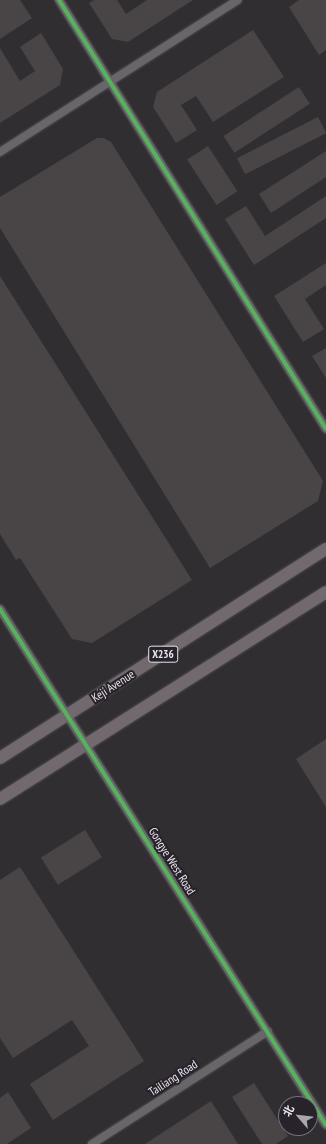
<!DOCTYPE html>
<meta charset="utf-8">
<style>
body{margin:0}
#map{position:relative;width:326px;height:1144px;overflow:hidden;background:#312e32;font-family:"PT Sans Narrow","Noto Sans SC",sans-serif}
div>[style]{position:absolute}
.building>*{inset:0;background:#494546;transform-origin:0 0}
.roads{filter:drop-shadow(0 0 1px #4f4d50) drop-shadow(0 0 1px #4f4d50)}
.minor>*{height:8px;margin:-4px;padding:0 4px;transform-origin:4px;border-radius:4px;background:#69666a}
.primary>*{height:12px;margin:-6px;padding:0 6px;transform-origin:6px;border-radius:6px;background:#72696e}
.cycleway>*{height:4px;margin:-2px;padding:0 2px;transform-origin:2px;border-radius:2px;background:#56b35d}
span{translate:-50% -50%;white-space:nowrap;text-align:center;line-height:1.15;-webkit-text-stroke:4px #28222a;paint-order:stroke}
.shield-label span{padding:1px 3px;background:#28222a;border:1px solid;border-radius:3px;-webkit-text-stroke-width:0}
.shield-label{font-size:11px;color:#ebe7ed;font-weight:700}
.street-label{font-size:12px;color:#ebe7ed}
.north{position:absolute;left:278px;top:1096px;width:40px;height:40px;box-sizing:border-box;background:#28222a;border:1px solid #767178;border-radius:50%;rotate:298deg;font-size:11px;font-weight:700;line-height:16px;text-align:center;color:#ebe7ed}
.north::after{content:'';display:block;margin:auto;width:14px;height:18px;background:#aaa6ac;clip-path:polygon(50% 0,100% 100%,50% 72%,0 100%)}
</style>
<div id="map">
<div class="building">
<div style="clip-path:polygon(0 0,20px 0,32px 18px,0 39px)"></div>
<div style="clip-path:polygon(94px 0,117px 0,126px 14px,147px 0,193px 0,128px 42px,112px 39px,89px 3px)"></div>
<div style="clip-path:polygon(299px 0,326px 0,326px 50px,319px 55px,289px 7px)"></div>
<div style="clip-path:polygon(253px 30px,284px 77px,213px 122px,196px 96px,181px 105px,197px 130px,176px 143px,153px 107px,157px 92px)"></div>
<div style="clip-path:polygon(41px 33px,63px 69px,60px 85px,0 123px,0 48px,20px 81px,35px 71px,20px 47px)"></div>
<div style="left:299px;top:87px;width:20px;height:90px;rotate:57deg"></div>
<div style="left:318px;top:117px;width:18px;height:91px;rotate:63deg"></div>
<div style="clip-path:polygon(97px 138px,104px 138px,111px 142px,323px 481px,318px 501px,210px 568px,0 228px,0 197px)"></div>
<div style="left:208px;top:146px;width:54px;height:25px;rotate:57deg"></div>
<div style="clip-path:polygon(326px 151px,326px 177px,271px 213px,259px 194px)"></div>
<div style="clip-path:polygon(326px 196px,326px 218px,254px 265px,225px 219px,246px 206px,265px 236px)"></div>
<div style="clip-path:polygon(326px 263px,326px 285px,305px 299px,324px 329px,303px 342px,274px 296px)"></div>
<div style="clip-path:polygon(0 276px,192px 580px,92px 643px,72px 639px,20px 558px,16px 560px,0 534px)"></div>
<div style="clip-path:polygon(326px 348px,326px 378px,312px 356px)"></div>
<div style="clip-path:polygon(326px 739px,326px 807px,296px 759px)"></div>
<div style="left:85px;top:830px;width:32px;height:52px;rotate:58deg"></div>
<div style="clip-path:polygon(20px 867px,144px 1061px,53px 1120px,30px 1084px,89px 1046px,72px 1020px,13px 1058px,0 1038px,0 880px)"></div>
<div style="clip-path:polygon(254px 1083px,288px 1136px,276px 1144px,262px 1144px,232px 1097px)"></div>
<div style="clip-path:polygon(8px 1092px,31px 1128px,7px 1144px,0 1144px,0 1098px)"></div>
<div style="clip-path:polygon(211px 1101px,238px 1144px,145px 1144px)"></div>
</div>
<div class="roads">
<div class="minor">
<div style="left:59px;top:0;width:505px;rotate:58.1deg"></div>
<div style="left:0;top:152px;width:282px;rotate:-32.6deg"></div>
<div style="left:0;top:609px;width:610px;rotate:57.72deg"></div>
<div style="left:92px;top:1144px;width:209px;rotate:-32.7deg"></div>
</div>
<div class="primary">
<div style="left:0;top:758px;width:387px;rotate:-32.7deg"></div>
<div style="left:0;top:799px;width:386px;rotate:-32.4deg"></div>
</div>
</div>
<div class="cycleway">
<div style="left:59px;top:0;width:505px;rotate:58.1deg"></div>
<div style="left:0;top:609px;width:610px;rotate:57.72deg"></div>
</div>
<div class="shield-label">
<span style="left:163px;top:654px">X236</span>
</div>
<div class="street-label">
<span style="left:113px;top:686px;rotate:-33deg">Keji Avenue</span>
<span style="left:172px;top:861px;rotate:58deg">Gongye West Road</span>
<span style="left:173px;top:1078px;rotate:-33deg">Tailiang Road</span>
</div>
<div class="north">北</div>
</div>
